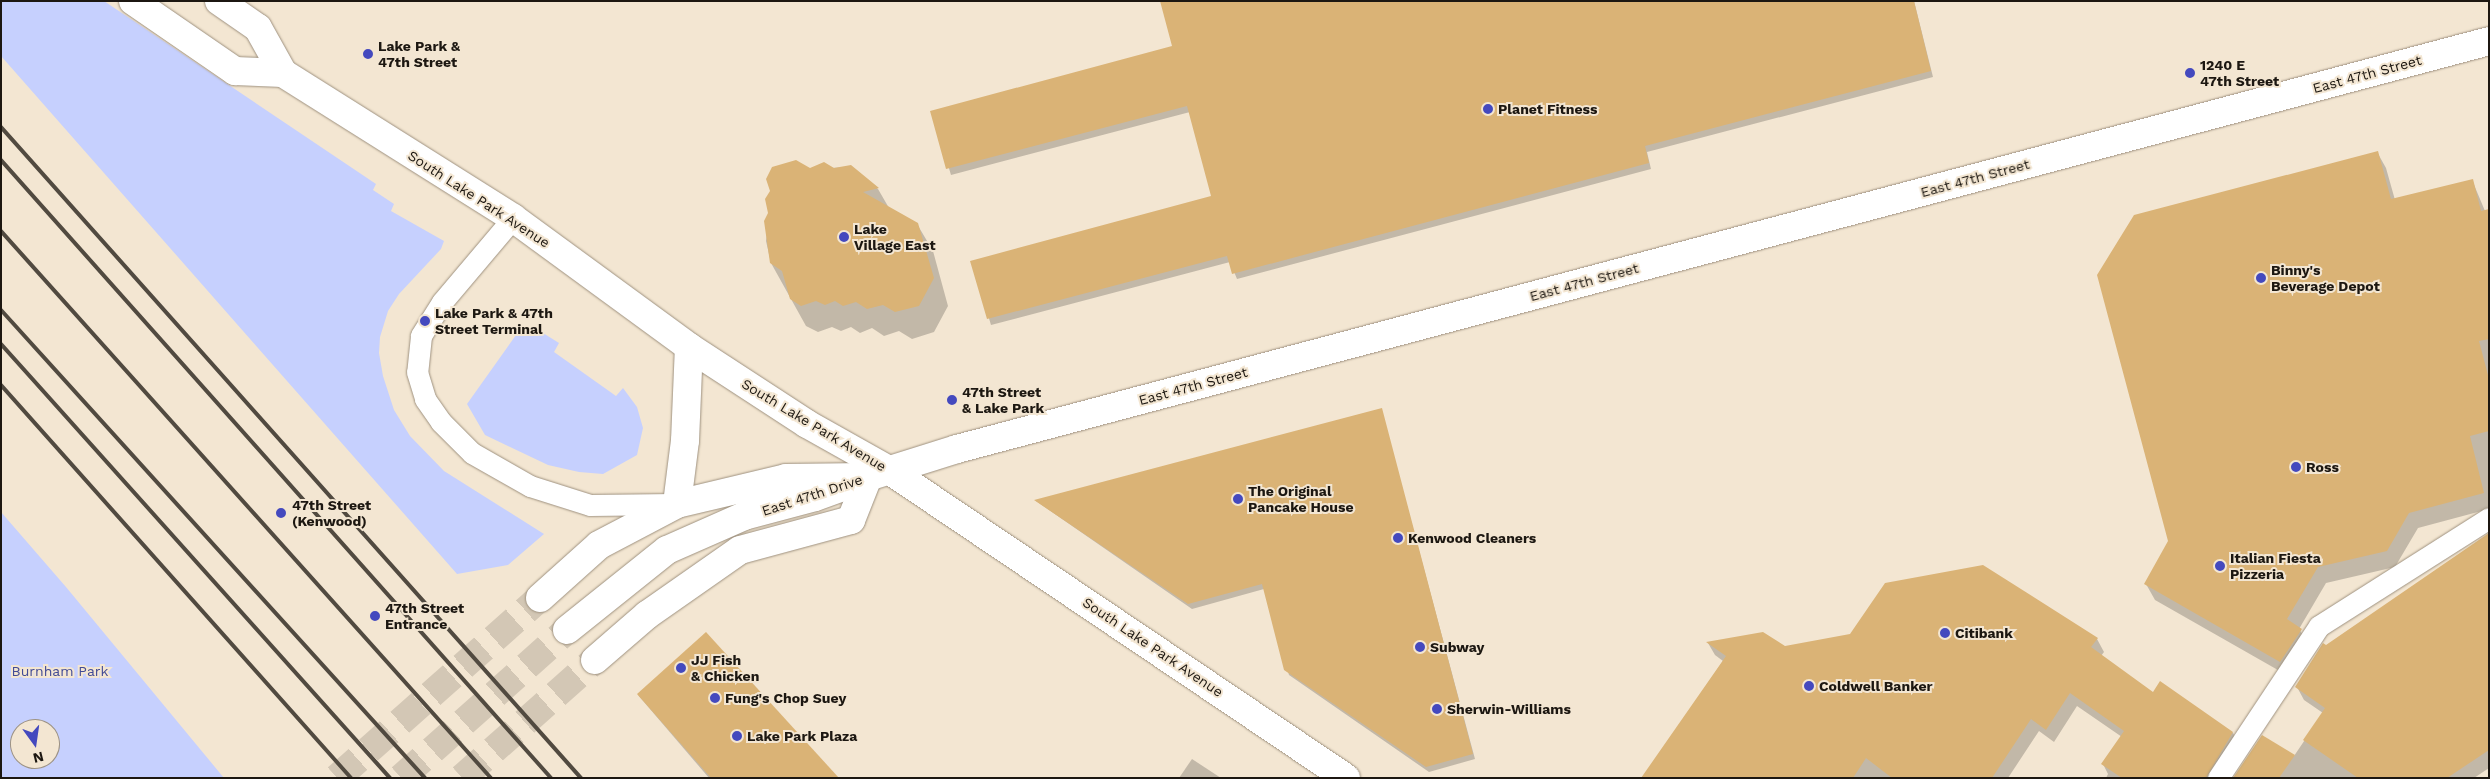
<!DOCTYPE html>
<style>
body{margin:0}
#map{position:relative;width:2490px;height:779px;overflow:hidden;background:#f3e6d2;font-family:"Work Sans",sans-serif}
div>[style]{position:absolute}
.green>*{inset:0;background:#c6d0fe}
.shadow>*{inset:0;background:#0003}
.building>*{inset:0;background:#dab376}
.secondary-tunnel>*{height:28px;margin-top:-14px;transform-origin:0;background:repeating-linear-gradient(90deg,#d3c7b5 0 28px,transparent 0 42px)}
.roads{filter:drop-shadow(0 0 1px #9e917f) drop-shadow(0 0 1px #9e917f)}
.service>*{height:21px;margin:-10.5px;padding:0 10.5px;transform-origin:10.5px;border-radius:10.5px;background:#fff}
.tertiary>*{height:28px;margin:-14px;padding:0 14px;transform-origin:14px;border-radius:14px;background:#fff}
.secondary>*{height:28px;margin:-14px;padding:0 14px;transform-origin:14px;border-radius:14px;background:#fff}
.rail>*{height:4px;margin:-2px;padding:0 2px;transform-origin:2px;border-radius:2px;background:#514a40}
.dots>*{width:14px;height:14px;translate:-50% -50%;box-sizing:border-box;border:2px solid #f3e6d2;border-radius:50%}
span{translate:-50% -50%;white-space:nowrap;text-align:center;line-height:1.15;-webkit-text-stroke:4px #f3e6d2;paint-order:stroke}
.poi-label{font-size:14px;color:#1c1711;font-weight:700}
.left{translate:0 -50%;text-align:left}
.street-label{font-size:14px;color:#1c1711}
.park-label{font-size:14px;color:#424b95}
.frame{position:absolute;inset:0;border:2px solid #1c1711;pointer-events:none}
.north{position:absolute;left:10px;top:719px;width:50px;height:50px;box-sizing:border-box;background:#f3e6d2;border:1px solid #9d9385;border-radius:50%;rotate:166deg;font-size:14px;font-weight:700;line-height:20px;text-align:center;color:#1c1711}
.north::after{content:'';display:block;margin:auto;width:18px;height:22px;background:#4449be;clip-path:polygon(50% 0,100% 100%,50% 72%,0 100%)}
</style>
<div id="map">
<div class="green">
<div style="clip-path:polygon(1px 1px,104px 1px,376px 184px,373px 190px,394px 204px,391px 211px,444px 241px,441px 249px,399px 294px,388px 311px,380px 337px,379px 353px,383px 376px,394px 410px,410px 436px,444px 471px,544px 534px,508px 565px,457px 574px,1px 56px)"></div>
<div style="clip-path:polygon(527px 330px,543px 333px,559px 343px,554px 352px,616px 396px,623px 388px,637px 407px,643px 428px,637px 455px,603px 474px,579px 472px,548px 465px,485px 435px,467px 404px,516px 335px)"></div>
<div style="clip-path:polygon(evenodd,1px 512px,66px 587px,224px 778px,1px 778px,1px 512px,20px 729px,50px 729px,50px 759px,20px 759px,20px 729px)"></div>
</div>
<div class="shadow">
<div style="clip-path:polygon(1161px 1px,1914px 1px,1933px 77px,1647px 152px,1651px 169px,1237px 279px,1230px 262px,991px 325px,972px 262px,1213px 197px,1190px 112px,951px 175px,932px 112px,1173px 47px)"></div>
<div style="clip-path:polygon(2377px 152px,2386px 168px,2395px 200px,2472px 180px,2485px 211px,2489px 211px,2489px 509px,2418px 528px,2395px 567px,2326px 583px,2299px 629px,2310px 646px,2290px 677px,2155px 600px,2146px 584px)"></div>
<div style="clip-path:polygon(851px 167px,878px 189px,889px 208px,917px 224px,933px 251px,948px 306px,934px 332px,912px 339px,899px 331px,884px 336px,872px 328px,860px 333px,851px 327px,841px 331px,832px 327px,818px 332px,806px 326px,771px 263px,766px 241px,770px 213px,810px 169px)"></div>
<div style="clip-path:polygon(1381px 409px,1475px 759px,1429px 772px,1289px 675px,1264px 589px,1192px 609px,1036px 501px)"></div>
<div style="clip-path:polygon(2489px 534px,2489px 768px,2474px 778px,2235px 778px,2294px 756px,2323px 713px,2304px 700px,2297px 687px,2326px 647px)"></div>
<div style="clip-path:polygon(2097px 639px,2104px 652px,2101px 656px,2153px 693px,2161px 683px,2233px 733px,2240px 746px,2220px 778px,2106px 778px,2108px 774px,2103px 764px,2122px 737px,2077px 706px,2054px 742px,2039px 731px,2008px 778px,1643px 778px,1723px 661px,1715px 655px,1708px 643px,1784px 647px)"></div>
<div style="clip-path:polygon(638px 695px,837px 778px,709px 778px)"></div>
<div style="clip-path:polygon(1192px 759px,1221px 778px,1179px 778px)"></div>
</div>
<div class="building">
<div style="clip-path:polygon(1160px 1px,1914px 1px,1931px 71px,1645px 146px,1649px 163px,1232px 274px,1227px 256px,987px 319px,970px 261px,1211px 196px,1187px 106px,946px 169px,930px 111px,1172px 46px)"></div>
<div style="clip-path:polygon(2378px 151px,2391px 199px,2473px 179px,2481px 211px,2489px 209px,2489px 339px,2479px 341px,2489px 379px,2489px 431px,2470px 436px,2484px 493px,2409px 513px,2387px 551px,2318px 567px,2287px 619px,2302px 629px,2280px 662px,2144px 584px,2168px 541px,2097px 275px,2134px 215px)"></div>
<div style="clip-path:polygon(796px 160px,810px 168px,824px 162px,834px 168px,851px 165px,879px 188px,863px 192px,918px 223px,934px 278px,919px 306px,895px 312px,883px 305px,867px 309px,856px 302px,843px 306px,835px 301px,825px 305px,816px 301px,801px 306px,790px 299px,782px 271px,770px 263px,764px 221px,768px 213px,765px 199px,770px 191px,766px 179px,772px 167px)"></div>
<div style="clip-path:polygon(1382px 408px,1473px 754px,1426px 767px,1284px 670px,1262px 584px,1188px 604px,1034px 500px)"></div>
<div style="clip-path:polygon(2489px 533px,2489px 750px,2447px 778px,2358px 778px,2303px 740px,2325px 708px,2295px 687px,2323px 643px,2326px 645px)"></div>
<div style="clip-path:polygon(1983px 565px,2098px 638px,2091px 647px,2153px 692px,2160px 681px,2233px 732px,2206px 778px,2122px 778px,2101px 764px,2124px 731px,2070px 693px,2046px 730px,2031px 719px,1992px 778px,1892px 778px,1866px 758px,1853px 778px,1641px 778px,1726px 656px,1706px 642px,1763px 632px,1785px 646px,1850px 634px,1885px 583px)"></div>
<div style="clip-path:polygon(706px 632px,839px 778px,711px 778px,637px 694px)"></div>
<div style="clip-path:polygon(2262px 735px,2295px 755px,2279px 778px,2233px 778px)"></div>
</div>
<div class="secondary-tunnel">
<div style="left:337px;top:778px;width:271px;rotate:-41.6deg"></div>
<div style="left:401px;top:778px;width:222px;rotate:-41.7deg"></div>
<div style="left:462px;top:778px;width:178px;rotate:-41.6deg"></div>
</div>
<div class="roads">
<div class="service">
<div style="left:513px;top:218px;width:110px;rotate:130.2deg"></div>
<div style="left:442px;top:302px;width:40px;rotate:122deg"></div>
<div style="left:421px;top:336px;width:36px;rotate:96deg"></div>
<div style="left:417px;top:372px;width:28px;rotate:73deg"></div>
<div style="left:425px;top:399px;width:28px;rotate:55deg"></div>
<div style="left:441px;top:422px;width:44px;rotate:45deg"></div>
<div style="left:472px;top:453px;width:67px;rotate:29.6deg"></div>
<div style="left:530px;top:486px;width:63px;rotate:17.6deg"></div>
<div style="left:590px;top:505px;width:85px;rotate:-0.7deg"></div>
<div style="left:2218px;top:778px;width:182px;rotate:-56.4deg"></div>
<div style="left:2319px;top:626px;width:201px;rotate:-32.4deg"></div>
</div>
<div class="tertiary">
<div style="left:133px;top:1px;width:124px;rotate:34.5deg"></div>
<div style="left:235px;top:71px;width:48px;rotate:2.4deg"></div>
<div style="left:219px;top:1px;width:47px;rotate:34.7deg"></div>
<div style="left:258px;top:28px;width:51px;rotate:60.9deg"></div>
<div style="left:283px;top:73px;width:272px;rotate:32.2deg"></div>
<div style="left:513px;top:218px;width:218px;rotate:36.2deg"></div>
<div style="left:689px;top:347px;width:141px;rotate:33.1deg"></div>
<div style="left:807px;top:424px;width:94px;rotate:29.3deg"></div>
<div style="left:889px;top:470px;width:551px;rotate:33.98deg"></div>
</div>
<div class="secondary">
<div style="left:677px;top:504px;width:64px;rotate:-82.8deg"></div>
<div style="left:685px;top:441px;width:94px;rotate:-87.6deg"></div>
<div style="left:540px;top:598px;width:79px;rotate:-41.9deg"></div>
<div style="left:599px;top:545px;width:88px;rotate:-27.7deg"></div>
<div style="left:677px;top:504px;width:112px;rotate:-13.4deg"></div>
<div style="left:786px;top:478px;width:82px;rotate:-0.7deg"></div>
<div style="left:868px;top:477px;width:93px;rotate:-17.5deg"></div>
<div style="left:957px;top:449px;width:1585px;rotate:-14.91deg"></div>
<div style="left:567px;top:630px;width:128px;rotate:-38.7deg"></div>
<div style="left:667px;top:550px;width:84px;rotate:-23.8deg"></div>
<div style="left:744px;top:516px;width:73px;rotate:-15deg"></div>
<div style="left:815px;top:497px;width:38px;rotate:-20deg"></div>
<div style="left:595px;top:660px;width:69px;rotate:-40.9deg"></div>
<div style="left:647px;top:615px;width:113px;rotate:-35deg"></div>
<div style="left:740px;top:550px;width:115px;rotate:-15.1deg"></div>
<div style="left:851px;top:520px;width:46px;rotate:-68.4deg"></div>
</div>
</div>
<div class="rail">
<div style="left:1px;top:127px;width:872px;rotate:48.3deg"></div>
<div style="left:1px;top:160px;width:827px;rotate:48.33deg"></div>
<div style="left:1px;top:231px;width:734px;rotate:48.15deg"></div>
<div style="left:1px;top:310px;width:632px;rotate:47.82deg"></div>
<div style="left:1px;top:344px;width:583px;rotate:48.13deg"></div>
<div style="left:1px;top:385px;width:526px;rotate:48.31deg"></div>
</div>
<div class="dots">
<div style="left:368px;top:54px;background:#4449be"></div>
<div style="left:2190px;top:73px;background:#4449be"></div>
<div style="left:1488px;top:109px;background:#4449be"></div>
<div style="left:844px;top:237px;background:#4449be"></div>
<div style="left:2261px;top:278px;background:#4449be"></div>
<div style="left:425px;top:321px;background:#4449be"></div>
<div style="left:952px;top:400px;background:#4449be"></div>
<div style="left:2296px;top:467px;background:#4449be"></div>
<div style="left:1238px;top:499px;background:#4449be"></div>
<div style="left:281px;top:513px;background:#4449be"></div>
<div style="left:1398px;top:538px;background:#4449be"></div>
<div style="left:2220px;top:566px;background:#4449be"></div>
<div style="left:375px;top:616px;background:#4449be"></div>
<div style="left:1945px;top:633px;background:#4449be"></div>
<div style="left:1420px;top:647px;background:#4449be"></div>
<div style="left:681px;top:668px;background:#4449be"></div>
<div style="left:1809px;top:686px;background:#4449be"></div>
<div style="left:715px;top:698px;background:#4449be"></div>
<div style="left:1437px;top:709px;background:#4449be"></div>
<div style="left:737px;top:736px;background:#4449be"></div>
</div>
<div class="poi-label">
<span class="left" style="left:378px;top:54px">Lake Park &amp;<br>47th Street</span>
<span class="left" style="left:2200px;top:73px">1240 E<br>47th Street</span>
<span class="left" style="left:1498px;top:109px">Planet Fitness</span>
<span class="left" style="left:854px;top:237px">Lake<br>Village East</span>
<span class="left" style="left:2271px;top:278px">Binny's<br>Beverage Depot</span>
<span class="left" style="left:435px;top:321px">Lake Park &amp; 47th<br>Street Terminal</span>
<span class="left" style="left:962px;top:400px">47th Street<br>&amp; Lake Park</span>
<span class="left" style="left:2306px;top:467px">Ross</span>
<span class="left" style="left:1248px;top:499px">The Original<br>Pancake House</span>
<span class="left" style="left:292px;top:513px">47th Street<br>(Kenwood)</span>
<span class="left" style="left:1408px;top:538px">Kenwood Cleaners</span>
<span class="left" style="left:2230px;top:566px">Italian Fiesta<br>Pizzeria</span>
<span class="left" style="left:385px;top:616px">47th Street<br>Entrance</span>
<span class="left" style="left:1955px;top:633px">Citibank</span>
<span class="left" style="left:1430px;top:647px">Subway</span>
<span class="left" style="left:691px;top:668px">JJ Fish<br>&amp; Chicken</span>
<span class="left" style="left:1819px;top:686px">Coldwell Banker</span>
<span class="left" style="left:725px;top:698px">Fung's Chop Suey</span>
<span class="left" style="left:1447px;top:709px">Sherwin-Williams</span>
<span class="left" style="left:747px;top:736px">Lake Park Plaza</span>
</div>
<div class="street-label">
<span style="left:2367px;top:74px;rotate:-15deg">East 47th Street</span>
<span style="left:1975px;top:178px;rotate:-15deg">East 47th Street</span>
<span style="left:479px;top:199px;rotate:33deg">South Lake Park Avenue</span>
<span style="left:1584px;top:282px;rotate:-15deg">East 47th Street</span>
<span style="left:1193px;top:386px;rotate:-15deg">East 47th Street</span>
<span style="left:814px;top:425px;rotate:31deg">South Lake Park Avenue</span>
<span style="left:812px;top:495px;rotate:-18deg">East 47th Drive</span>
<span style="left:1153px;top:647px;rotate:34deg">South Lake Park Avenue</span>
</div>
<div class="park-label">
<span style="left:60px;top:671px">Burnham Park</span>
</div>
<div class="frame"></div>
<div class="north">N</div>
</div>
